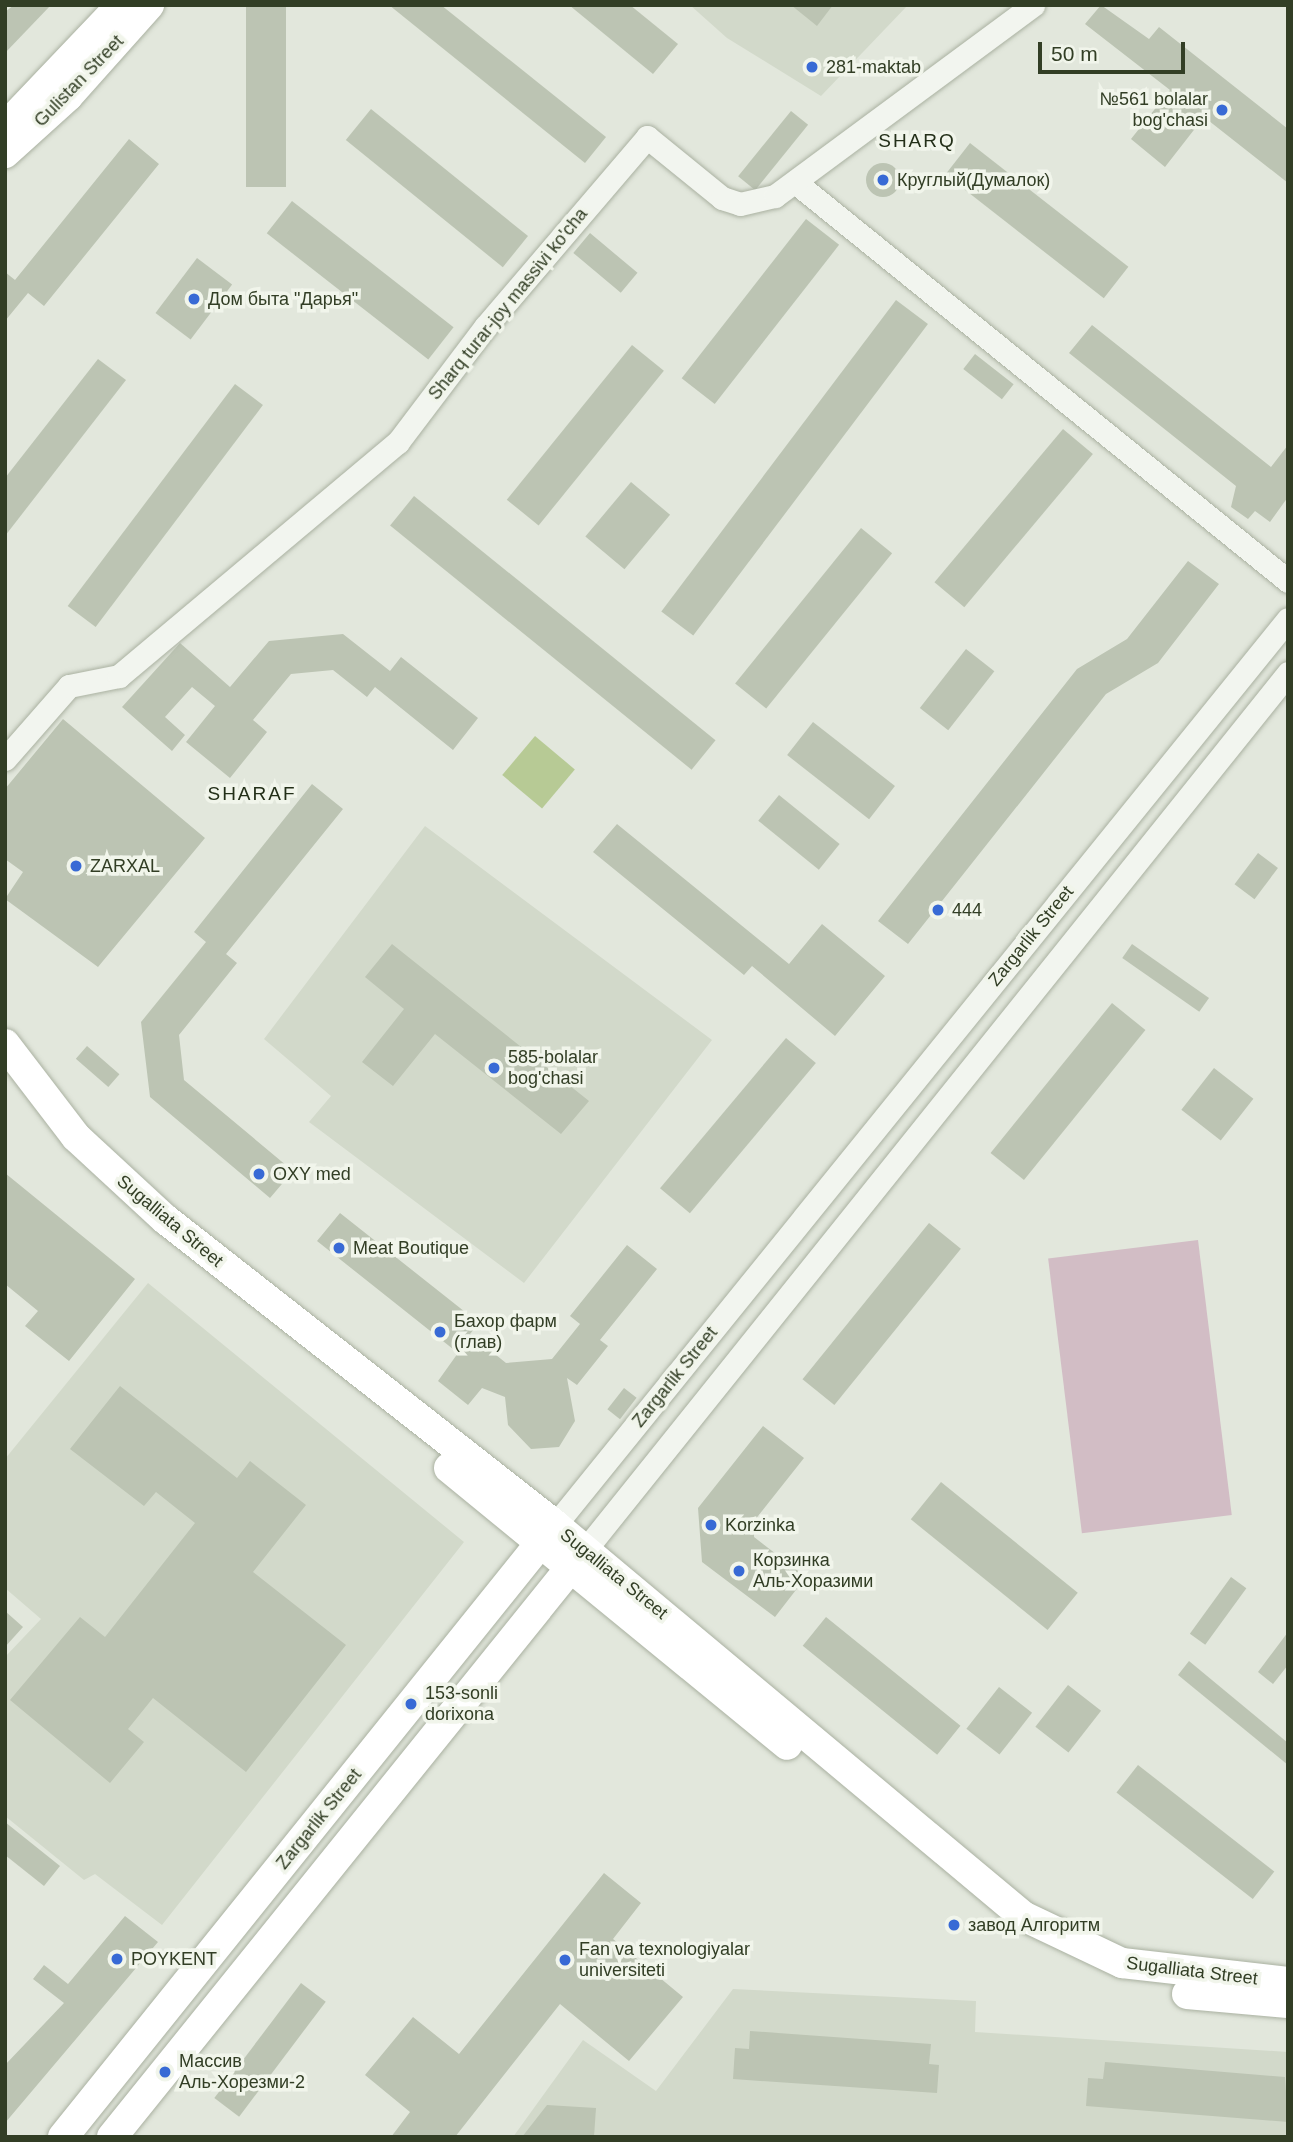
<!DOCTYPE html>
<meta charset="utf-8">
<style>
body{margin:0}
#map{position:relative;width:1293px;height:2142px;overflow:hidden;background:#e2e7dc;font-family:Arial,sans-serif}
div>[style]{position:absolute}
.built>*{inset:0;background:#d2d9ca}
.green>*{inset:0;background:#d2bdc5;transform-origin:0 0}
.water>*{inset:0;background:#b7ca95;transform-origin:0 0}
.building>*{inset:0;background:#bcc4b3;transform-origin:0 0}
.round{border-radius:50%}
.roads{filter:drop-shadow(0 0 2px #aab1a1) drop-shadow(0 0 2px #aab1a1)}
.minor>*{height:23px;margin:-11.5px;padding:0 11.5px;transform-origin:11.5px;border-radius:11.5px;background:#f2f5ef}
.major>*{height:30px;margin:-15px;padding:0 15px;transform-origin:15px;border-radius:15px;background:#fff}
.dots>*{width:19px;height:19px;translate:-50% -50%;box-sizing:border-box;border:4px solid #f1f5eb;border-radius:50%}
span{translate:-50% -50%;white-space:nowrap;text-align:center;line-height:1.15;-webkit-text-stroke:7px #f1f5eb;paint-order:stroke}
.poi-label{font-size:18px;color:#323e25}
.left{translate:0 -50%;text-align:left}
.right{translate:-100% -50%;text-align:right}
.street-label{font-size:18px;color:#323e25}
.neighbourhood-label{font-size:19px;color:#232f18;letter-spacing:2px}
.frame{position:absolute;inset:0;border:7px solid #323e25;pointer-events:none}
.scale{position:absolute;left:1038px;top:42px;width:147px;height:32px;box-sizing:border-box;border:4px solid #323e25;border-top:0;padding-left:9px;font-size:21px;line-height:24px;white-space:nowrap;color:#323e25;-webkit-text-stroke:5px #f1f5eb;paint-order:stroke}
</style>
<div id="map">
<div class="built">
<div style="clip-path:polygon(690px 5px,908px 5px,821px 96px,727px 38px)"></div>
<div style="clip-path:polygon(425px 826px,712px 1040px,524px 1283px,309px 1122px,331px 1096px,264px 1039px)"></div>
<div style="clip-path:polygon(148px 1283px,464px 1542px,162px 1925px,95px 1874px,84px 1880px,5px 1816px,5px 1657px,41px 1619px,5px 1588px,5px 1459px)"></div>
<div style="clip-path:polygon(733px 1989px,976px 2001px,975px 2032px,1288px 2052px,1288px 2137px,513px 2137px,583px 2040px,656px 2091px)"></div>
</div>
<div class="green">
<div style="left:1198px;top:1240px;width:277px;height:151px;rotate:83deg"></div>
</div>
<div class="water">
<div style="left:535px;top:736px;width:52px;height:51px;rotate:40deg"></div>
</div>
<div class="building">
<div style="clip-path:polygon(14px 5px,51px 5px,5px 53px,5px 12px)"></div>
<div style="left:246px;top:5px;width:40px;height:182px"></div>
<div style="clip-path:polygon(389px 5px,441px 5px,606px 137px,585px 163px)"></div>
<div style="clip-path:polygon(569px 5px,630px 5px,678px 44px,653px 74px)"></div>
<div style="clip-path:polygon(791px 5px,833px 5px,817px 26px)"></div>
<div style="clip-path:polygon(1101px 5px,1149px 39px,1159px 27px,1288px 129px,1288px 183px,1204px 117px,1165px 167px,1131px 139px,1170px 90px,1085px 24px)"></div>
<div style="left:371px;top:109px;width:202px;height:40px;rotate:39deg"></div>
<div style="left:791px;top:111px;width:22px;height:84px;rotate:39deg"></div>
<div style="clip-path:polygon(129px 139px,159px 164px,44px 306px,28px 293px,5px 321px,5px 272px,15px 280px)"></div>
<div style="left:970px;top:143px;width:201px;height:40px;rotate:38deg"></div>
<div class="round" style="left:866px;top:163px;width:34px;height:34px"></div>
<div style="left:292px;top:201px;width:205px;height:41px;rotate:38deg"></div>
<div style="left:806px;top:219px;width:42px;height:202px;rotate:38deg"></div>
<div style="left:590px;top:233px;width:62px;height:26px;rotate:40deg"></div>
<div style="left:197px;top:258px;width:44px;height:69px;rotate:37deg"></div>
<div style="left:896px;top:300px;width:40px;height:390px;rotate:37deg"></div>
<div style="clip-path:polygon(1092px 325px,1271px 467px,1288px 445px,1288px 497px,1270px 522px,1255px 511px,1248px 519px,1231px 507px,1236px 486px,1069px 353px)"></div>
<div style="left:632px;top:345px;width:41px;height:199px;rotate:39deg"></div>
<div style="left:975px;top:354px;width:49px;height:19px;rotate:38deg"></div>
<div style="clip-path:polygon(98px 359px,126px 380px,5px 536px,5px 478px)"></div>
<div style="left:235px;top:384px;width:35px;height:278px;rotate:37deg"></div>
<div style="left:1063px;top:429px;width:39px;height:200px;rotate:40deg"></div>
<div style="left:631px;top:482px;width:51px;height:71px;rotate:40deg"></div>
<div style="left:414px;top:496px;width:388px;height:38px;rotate:39deg"></div>
<div style="left:861px;top:528px;width:40px;height:200px;rotate:39deg"></div>
<div style="clip-path:polygon(1188px 561px,1219px 584px,1158px 663px,1106px 694px,908px 944px,878px 921px,1077px 669px,1127px 639px)"></div>
<div style="clip-path:polygon(343px 634px,390px 671px,401px 657px,478px 718px,453px 750px,375px 687px,367px 697px,333px 670px,291px 674px,253px 720px,267px 732px,230px 778px,186px 742px,215px 706px,192px 687px,165px 717px,185px 735px,172px 751px,122px 707px,180px 643px,230px 687px,269px 641px)"></div>
<div style="left:966px;top:649px;width:36px;height:75px;rotate:38deg"></div>
<div style="clip-path:polygon(63px 719px,205px 838px,98px 967px,5px 899px,23px 872px,5px 859px,5px 789px)"></div>
<div style="left:813px;top:722px;width:104px;height:42px;rotate:38deg"></div>
<div style="clip-path:polygon(312px 784px,343px 809px,226px 954px,237px 963px,179px 1035px,184px 1080px,293px 1171px,270px 1198px,150px 1097px,141px 1022px,206px 942px,194px 932px)"></div>
<div style="left:779px;top:795px;width:78px;height:33px;rotate:39deg"></div>
<div style="clip-path:polygon(617px 824px,789px 964px,822px 924px,885px 976px,835px 1036px,752px 966px,744px 975px,593px 852px)"></div>
<div style="left:1258px;top:853px;width:25px;height:39px;rotate:37deg"></div>
<div style="clip-path:polygon(392px 944px,589px 1101px,561px 1134px,435px 1034px,393px 1086px,362px 1062px,404px 1009px,365px 977px)"></div>
<div style="left:1132px;top:944px;width:94px;height:17px;rotate:35deg"></div>
<div style="left:1112px;top:1003px;width:43px;height:193px;rotate:39deg"></div>
<div style="left:786px;top:1038px;width:39px;height:196px;rotate:40deg"></div>
<div style="left:87px;top:1046px;width:43px;height:17px;rotate:41deg"></div>
<div style="left:1214px;top:1068px;width:50px;height:53px;rotate:38deg"></div>
<div style="clip-path:polygon(5px 1173px,135px 1279px,69px 1361px,25px 1326px,38px 1311px,5px 1284px)"></div>
<div style="clip-path:polygon(340px 1213px,479px 1323px,470px 1334px,506px 1363px,552px 1359px,580px 1324px,570px 1316px,627px 1245px,657px 1269px,600px 1340px,608px 1346px,577px 1385px,567px 1378px,575px 1421px,559px 1447px,531px 1449px,508px 1425px,505px 1397px,482px 1388px,468px 1405px,438px 1381px,458px 1353px,317px 1241px)"></div>
<div style="left:929px;top:1223px;width:41px;height:201px;rotate:39deg"></div>
<div style="clip-path:polygon(120px 1386px,237px 1478px,250px 1461px,306px 1505px,253px 1572px,346px 1645px,246px 1772px,153px 1698px,128px 1729px,144px 1742px,110px 1783px,10px 1700px,80px 1617px,105px 1637px,195px 1523px,156px 1492px,144px 1506px,70px 1449px)"></div>
<div style="left:624px;top:1388px;width:16px;height:27px;rotate:38deg"></div>
<div style="clip-path:polygon(763px 1426px,804px 1458px,754px 1521px,754px 1537px,806px 1577px,775px 1617px,702px 1562px,698px 1508px)"></div>
<div style="left:941px;top:1482px;width:176px;height:48px;rotate:39deg"></div>
<div style="left:1231px;top:1577px;width:19px;height:70px;rotate:36deg"></div>
<div style="clip-path:polygon(5px 1611px,23px 1627px,5px 1647px)"></div>
<div style="left:826px;top:1617px;width:173px;height:37px;rotate:39deg"></div>
<div style="clip-path:polygon(1288px 1632px,1288px 1665px,1273px 1684px,1258px 1672px)"></div>
<div style="clip-path:polygon(1189px 1661px,1288px 1743px,1288px 1765px,1178px 1675px)"></div>
<div style="left:1068px;top:1685px;width:42px;height:53px;rotate:38deg"></div>
<div style="left:999px;top:1687px;width:42px;height:53px;rotate:38deg"></div>
<div style="left:1138px;top:1765px;width:173px;height:35px;rotate:38deg"></div>
<div style="clip-path:polygon(5px 1822px,60px 1866px,44px 1886px,5px 1855px)"></div>
<div style="clip-path:polygon(604px 1873px,641px 1903px,613px 1939px,683px 1997px,629px 2061px,560px 2004px,455px 2137px,391px 2137px,410px 2112px,365px 2075px,413px 2017px,459px 2054px)"></div>
<div style="clip-path:polygon(125px 1916px,158px 1942px,5px 2123px,5px 2065px,64px 2003px,33px 1979px,44px 1965px,68px 1984px)"></div>
<div style="left:301px;top:1983px;width:31px;height:144px;rotate:37deg"></div>
<div style="clip-path:polygon(750px 2031px,931px 2044px,929px 2064px,939px 2065px,937px 2093px,733px 2079px,735px 2048px,749px 2049px)"></div>
<div style="clip-path:polygon(1105px 2062px,1285px 2077px,1288px 2122px,1086px 2106px,1088px 2078px,1103px 2079px)"></div>
<div style="clip-path:polygon(547px 2105px,596px 2108px,594px 2137px,522px 2137px)"></div>
</div>
<div class="roads">
<div class="minor">
<div style="left:795px;top:182px;width:634px;rotate:38.98deg"></div>
<div style="left:5px;top:759px;width:97px;rotate:-48.8deg"></div>
<div style="left:69px;top:686px;width:51px;rotate:-11.3deg"></div>
<div style="left:119px;top:676px;width:364px;rotate:-40deg"></div>
<div style="left:398px;top:442px;width:144px;rotate:-52.9deg"></div>
<div style="left:485px;top:327px;width:250px;rotate:-49.5deg"></div>
<div style="left:647px;top:137px;width:97px;rotate:39.1deg"></div>
<div style="left:722px;top:198px;width:19px;rotate:18deg"></div>
<div style="left:740px;top:204px;width:36px;rotate:-13deg"></div>
<div style="left:775px;top:196px;width:321px;rotate:-36.5deg"></div>
<div style="left:555px;top:1525px;width:1165px;rotate:-51.03deg"></div>
<div style="left:585px;top:1550px;width:1124px;rotate:-51.28deg"></div>
</div>
<div class="major">
<div style="left:5px;top:127px;width:168px;rotate:-46.4deg"></div>
<div style="left:5px;top:153px;width:85px;rotate:-42.1deg"></div>
<div style="left:68px;top:96px;width:122px;rotate:-48.3deg"></div>
<div style="left:5px;top:1044px;width:117px;rotate:52.6deg"></div>
<div style="left:76px;top:1137px;width:121px;rotate:42.7deg"></div>
<div style="left:165px;top:1219px;width:496px;rotate:38.1deg"></div>
<div style="left:555px;top:1525px;width:610px;rotate:39.88deg"></div>
<div style="left:1023px;top:1916px;width:110px;rotate:25.4deg"></div>
<div style="left:1122px;top:1963px;width:167px;rotate:6.5deg"></div>
<div style="left:449px;top:1468px;width:437px;rotate:39.3deg"></div>
<div style="left:1187px;top:1994px;width:101px;rotate:5.1deg"></div>
<div style="left:63px;top:2137px;width:784px;rotate:-51.21deg"></div>
<div style="left:112px;top:2137px;width:752px;rotate:-51.15deg"></div>
</div>
</div>
<div class="dots">
<div style="left:812px;top:67px;background:#386ad5"></div>
<div style="left:1222px;top:110px;background:#386ad5"></div>
<div style="left:883px;top:180px;background:#386ad5"></div>
<div style="left:194px;top:299px;background:#386ad5"></div>
<div style="left:76px;top:866px;background:#386ad5"></div>
<div style="left:938px;top:910px;background:#386ad5"></div>
<div style="left:494px;top:1068px;background:#386ad5"></div>
<div style="left:259px;top:1174px;background:#386ad5"></div>
<div style="left:339px;top:1248px;background:#386ad5"></div>
<div style="left:440px;top:1332px;background:#386ad5"></div>
<div style="left:711px;top:1525px;background:#386ad5"></div>
<div style="left:739px;top:1571px;background:#386ad5"></div>
<div style="left:411px;top:1704px;background:#386ad5"></div>
<div style="left:954px;top:1925px;background:#386ad5"></div>
<div style="left:117px;top:1959px;background:#386ad5"></div>
<div style="left:565px;top:1960px;background:#386ad5"></div>
<div style="left:165px;top:2072px;background:#386ad5"></div>
</div>
<div class="poi-label">
<span class="left" style="left:826px;top:67px">281-maktab</span>
<span class="right" style="left:1208px;top:110px">№561 bolalar<br>bog'chasi</span>
<span class="left" style="left:897px;top:180px">Круглый(Думалок)</span>
<span class="left" style="left:208px;top:299px">Дом быта "Дарья"</span>
<span class="left" style="left:90px;top:866px">ZARXAL</span>
<span class="left" style="left:952px;top:910px">444</span>
<span class="left" style="left:508px;top:1068px">585-bolalar<br>bog'chasi</span>
<span class="left" style="left:273px;top:1174px">OXY med</span>
<span class="left" style="left:353px;top:1248px">Meat Boutique</span>
<span class="left" style="left:454px;top:1332px">Бахор фарм<br>(глав)</span>
<span class="left" style="left:725px;top:1525px">Korzinka</span>
<span class="left" style="left:753px;top:1571px">Корзинка<br>Аль-Хоразими</span>
<span class="left" style="left:425px;top:1704px">153-sonli<br>dorixona</span>
<span class="left" style="left:968px;top:1925px">завод Алгоритм</span>
<span class="left" style="left:579px;top:1960px">Fan va texnologiyalar<br>universiteti</span>
<span class="left" style="left:131px;top:1959px">POYKENT</span>
<span class="left" style="left:179px;top:2072px">Массив<br>Аль-Хорезми-2</span>
</div>
<div class="street-label">
<span style="left:79px;top:81px;rotate:-46deg">Gulistan Street</span>
<span style="left:508px;top:304px;rotate:-51deg">Sharq turar-joy massivi ko'cha</span>
<span style="left:1031px;top:936px;rotate:-51deg">Zargarlik Street</span>
<span style="left:170px;top:1221px;rotate:40deg">Sugalliata Street</span>
<span style="left:675px;top:1377px;rotate:-51deg">Zargarlik Street</span>
<span style="left:614px;top:1574px;rotate:39deg">Sugalliata Street</span>
<span style="left:319px;top:1819px;rotate:-51deg">Zargarlik Street</span>
<span style="left:1192px;top:1971px;rotate:7deg">Sugalliata Street</span>
</div>
<div class="neighbourhood-label">
<span style="left:917px;top:141px">SHARQ</span>
<span style="left:252px;top:794px">SHARAF</span>
</div>
<div class="frame"></div>
<div class="scale">50 m</div>
</div>
